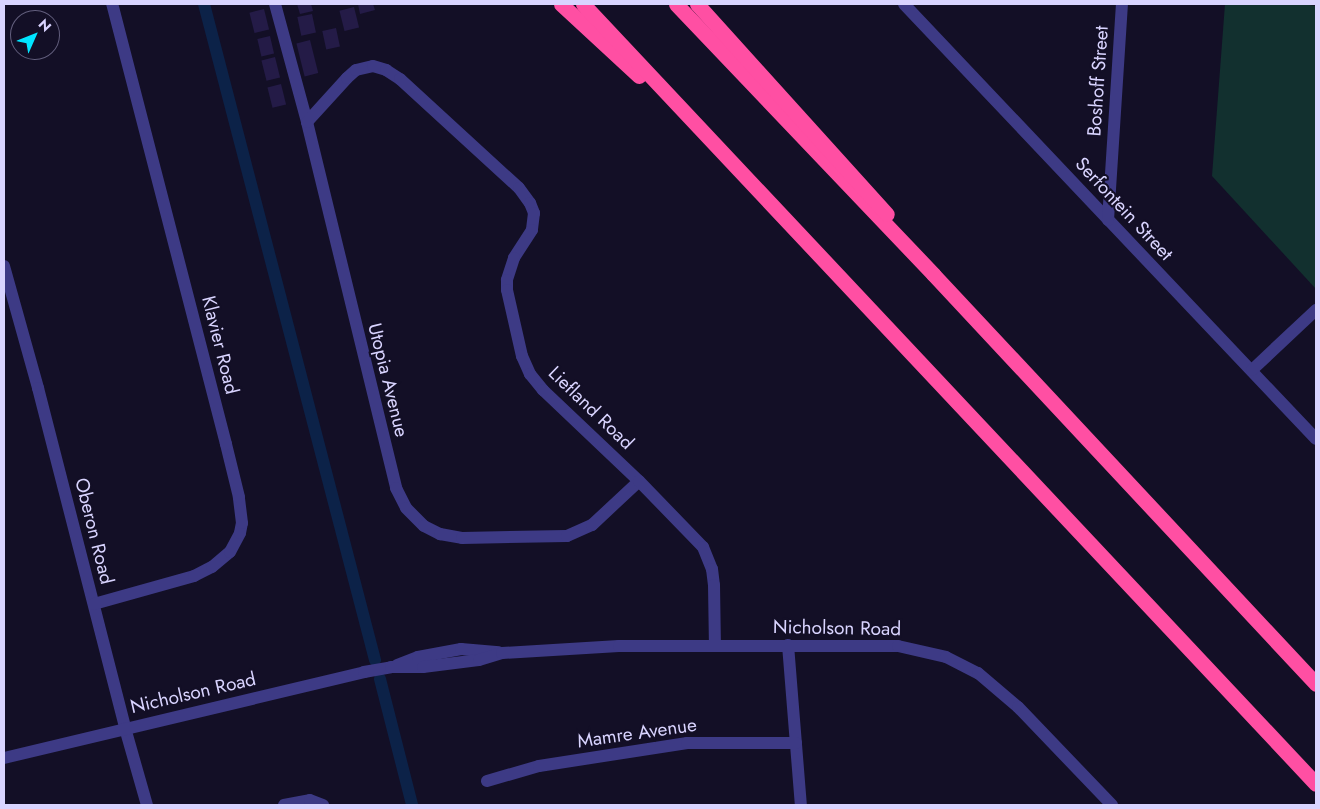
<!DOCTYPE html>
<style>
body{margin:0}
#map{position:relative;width:1320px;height:809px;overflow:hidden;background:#130f26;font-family:Jost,sans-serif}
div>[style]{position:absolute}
.green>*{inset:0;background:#12302f}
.canal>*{height:12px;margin:-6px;padding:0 6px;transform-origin:6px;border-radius:6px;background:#0c2248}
.building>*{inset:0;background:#241b47;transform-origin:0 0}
.minor>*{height:12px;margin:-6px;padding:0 6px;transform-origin:6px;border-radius:6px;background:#3d3a85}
.highway>*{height:15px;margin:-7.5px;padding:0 7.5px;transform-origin:7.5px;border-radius:7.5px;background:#ff4fa3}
span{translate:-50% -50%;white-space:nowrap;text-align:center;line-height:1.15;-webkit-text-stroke:4px #130f26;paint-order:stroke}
.street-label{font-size:19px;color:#d9d4ff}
.frame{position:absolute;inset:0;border:5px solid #d9d4ff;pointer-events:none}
.north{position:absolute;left:10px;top:10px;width:50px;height:50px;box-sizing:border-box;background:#130f26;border:1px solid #625e7d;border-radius:50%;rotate:46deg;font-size:14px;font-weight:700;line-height:20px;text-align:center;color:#d9d4ff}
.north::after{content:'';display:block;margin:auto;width:18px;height:22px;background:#00e5ff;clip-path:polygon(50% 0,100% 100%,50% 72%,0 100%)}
</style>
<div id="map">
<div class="green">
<div style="clip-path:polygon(1225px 4px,1302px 4px,1316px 6px,1316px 289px,1212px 176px)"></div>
</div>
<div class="canal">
<div style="left:204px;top:4px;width:678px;rotate:75.39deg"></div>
<div style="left:380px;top:679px;width:130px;rotate:75.7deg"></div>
</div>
<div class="building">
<div style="clip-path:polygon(297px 4px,311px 4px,313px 11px,300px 14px)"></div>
<div style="clip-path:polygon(358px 4px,373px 4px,375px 10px,360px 14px)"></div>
<div style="left:354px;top:7px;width:21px;height:15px;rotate:76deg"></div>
<div style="left:264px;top:9px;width:21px;height:15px;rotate:76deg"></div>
<div style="left:312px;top:14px;width:19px;height:15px;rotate:78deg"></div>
<div style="left:336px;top:28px;width:19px;height:14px;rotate:78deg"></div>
<div style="left:270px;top:36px;width:18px;height:13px;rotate:77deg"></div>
<div style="left:310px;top:40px;width:34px;height:14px;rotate:76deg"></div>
<div style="left:275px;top:57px;width:21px;height:14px;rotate:76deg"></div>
<div style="left:281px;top:84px;width:21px;height:14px;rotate:76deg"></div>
</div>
<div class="minor">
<div style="left:275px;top:4px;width:122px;rotate:74.8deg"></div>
<div style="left:307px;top:122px;width:377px;rotate:76.3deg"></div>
<div style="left:396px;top:488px;width:22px;rotate:63deg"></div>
<div style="left:406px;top:508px;width:25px;rotate:45deg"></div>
<div style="left:424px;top:526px;width:18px;rotate:27deg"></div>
<div style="left:440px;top:534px;width:22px;rotate:10deg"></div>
<div style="left:462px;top:538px;width:105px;rotate:-1.1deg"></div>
<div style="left:567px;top:536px;width:27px;rotate:-24deg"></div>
<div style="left:592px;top:525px;width:64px;rotate:-43.1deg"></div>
<div style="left:904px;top:4px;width:599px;rotate:46.56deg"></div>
<div style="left:307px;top:122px;width:59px;rotate:-47.7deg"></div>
<div style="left:347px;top:78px;width:12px;rotate:-42deg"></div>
<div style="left:356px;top:70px;width:17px;rotate:-13deg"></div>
<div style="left:373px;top:66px;width:14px;rotate:17deg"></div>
<div style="left:386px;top:70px;width:17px;rotate:33deg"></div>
<div style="left:400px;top:79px;width:161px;rotate:42.5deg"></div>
<div style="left:519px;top:188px;width:19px;rotate:54deg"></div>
<div style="left:530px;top:203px;width:11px;rotate:68deg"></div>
<div style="left:534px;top:213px;width:17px;rotate:97deg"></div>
<div style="left:532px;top:230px;width:33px;rotate:123deg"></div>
<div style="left:514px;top:258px;width:23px;rotate:108deg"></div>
<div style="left:507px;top:280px;width:10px;rotate:90deg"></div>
<div style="left:507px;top:290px;width:68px;rotate:77.2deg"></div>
<div style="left:522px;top:356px;width:20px;rotate:66deg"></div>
<div style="left:530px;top:374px;width:21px;rotate:51deg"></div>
<div style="left:543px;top:390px;width:132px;rotate:43.5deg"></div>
<div style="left:639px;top:481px;width:92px;rotate:45.9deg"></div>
<div style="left:703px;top:547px;width:24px;rotate:68deg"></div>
<div style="left:712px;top:569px;width:16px;rotate:83deg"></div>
<div style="left:714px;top:585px;width:61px;rotate:89.1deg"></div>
<div style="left:1108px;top:220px;width:216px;rotate:-86.3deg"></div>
<div style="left:4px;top:266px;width:127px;rotate:74.4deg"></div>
<div style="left:38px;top:388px;width:351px;rotate:75.6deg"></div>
<div style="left:125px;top:728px;width:80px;rotate:74.1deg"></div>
<div style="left:1252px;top:370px;width:88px;rotate:-43.2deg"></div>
<div style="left:94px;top:604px;width:104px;rotate:-15.6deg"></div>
<div style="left:194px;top:576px;width:20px;rotate:-27deg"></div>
<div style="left:212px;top:567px;width:23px;rotate:-40deg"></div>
<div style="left:230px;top:552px;width:21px;rotate:-62deg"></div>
<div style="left:240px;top:533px;width:10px;rotate:-79deg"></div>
<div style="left:242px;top:523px;width:26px;rotate:-97deg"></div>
<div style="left:239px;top:497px;width:55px;rotate:-103.8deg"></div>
<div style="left:226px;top:444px;width:455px;rotate:-104.5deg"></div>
<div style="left:788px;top:645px;width:161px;rotate:85.4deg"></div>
<div style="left:397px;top:665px;width:22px;rotate:-21deg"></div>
<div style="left:418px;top:657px;width:44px;rotate:-10.5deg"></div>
<div style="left:461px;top:649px;width:38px;rotate:5deg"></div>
<div style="left:4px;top:758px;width:370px;rotate:-13.4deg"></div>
<div style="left:364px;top:672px;width:27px;rotate:-10deg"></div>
<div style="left:391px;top:667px;width:32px"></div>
<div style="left:423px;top:667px;width:56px;rotate:-7.1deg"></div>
<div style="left:479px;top:660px;width:24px;rotate:-17deg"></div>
<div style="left:502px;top:653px;width:117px;rotate:-3.4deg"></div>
<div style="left:619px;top:646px;width:279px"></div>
<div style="left:898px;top:646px;width:49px;rotate:12.9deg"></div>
<div style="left:946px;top:657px;width:36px;rotate:27deg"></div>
<div style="left:978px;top:673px;width:52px;rotate:40.4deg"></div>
<div style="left:1018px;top:707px;width:136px;rotate:46.2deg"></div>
<div style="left:487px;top:781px;width:54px;rotate:-16.1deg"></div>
<div style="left:539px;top:766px;width:150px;rotate:-8.8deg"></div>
<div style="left:687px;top:743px;width:109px"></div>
<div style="left:284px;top:805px;width:26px;rotate:-11deg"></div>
<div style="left:310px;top:800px;width:14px;rotate:21deg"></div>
</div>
<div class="highway">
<div style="left:561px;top:4px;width:106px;rotate:42.7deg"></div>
<div style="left:583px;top:4px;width:1070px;rotate:46.78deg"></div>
<div style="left:676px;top:4px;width:373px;rotate:46.4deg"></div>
<div style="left:933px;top:274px;width:561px;rotate:46.95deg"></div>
<div style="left:697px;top:4px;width:283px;rotate:47.9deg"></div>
</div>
<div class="street-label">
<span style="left:1098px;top:81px;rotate:-86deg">Boshoff Street</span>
<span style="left:1124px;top:209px;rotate:47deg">Serfontein Street</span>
<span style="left:220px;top:345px;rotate:76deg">Klavier Road</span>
<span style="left:388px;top:380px;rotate:76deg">Utopia Avenue</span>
<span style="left:591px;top:408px;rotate:44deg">Liefland Road</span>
<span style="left:94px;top:531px;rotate:76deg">Oberon Road</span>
<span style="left:837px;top:628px;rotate:1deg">Nicholson Road</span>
<span style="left:193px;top:693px;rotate:-13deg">Nicholson Road</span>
<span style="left:637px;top:733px;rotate:-8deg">Mamre Avenue</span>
</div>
<div class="frame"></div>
<div class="north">N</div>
</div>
